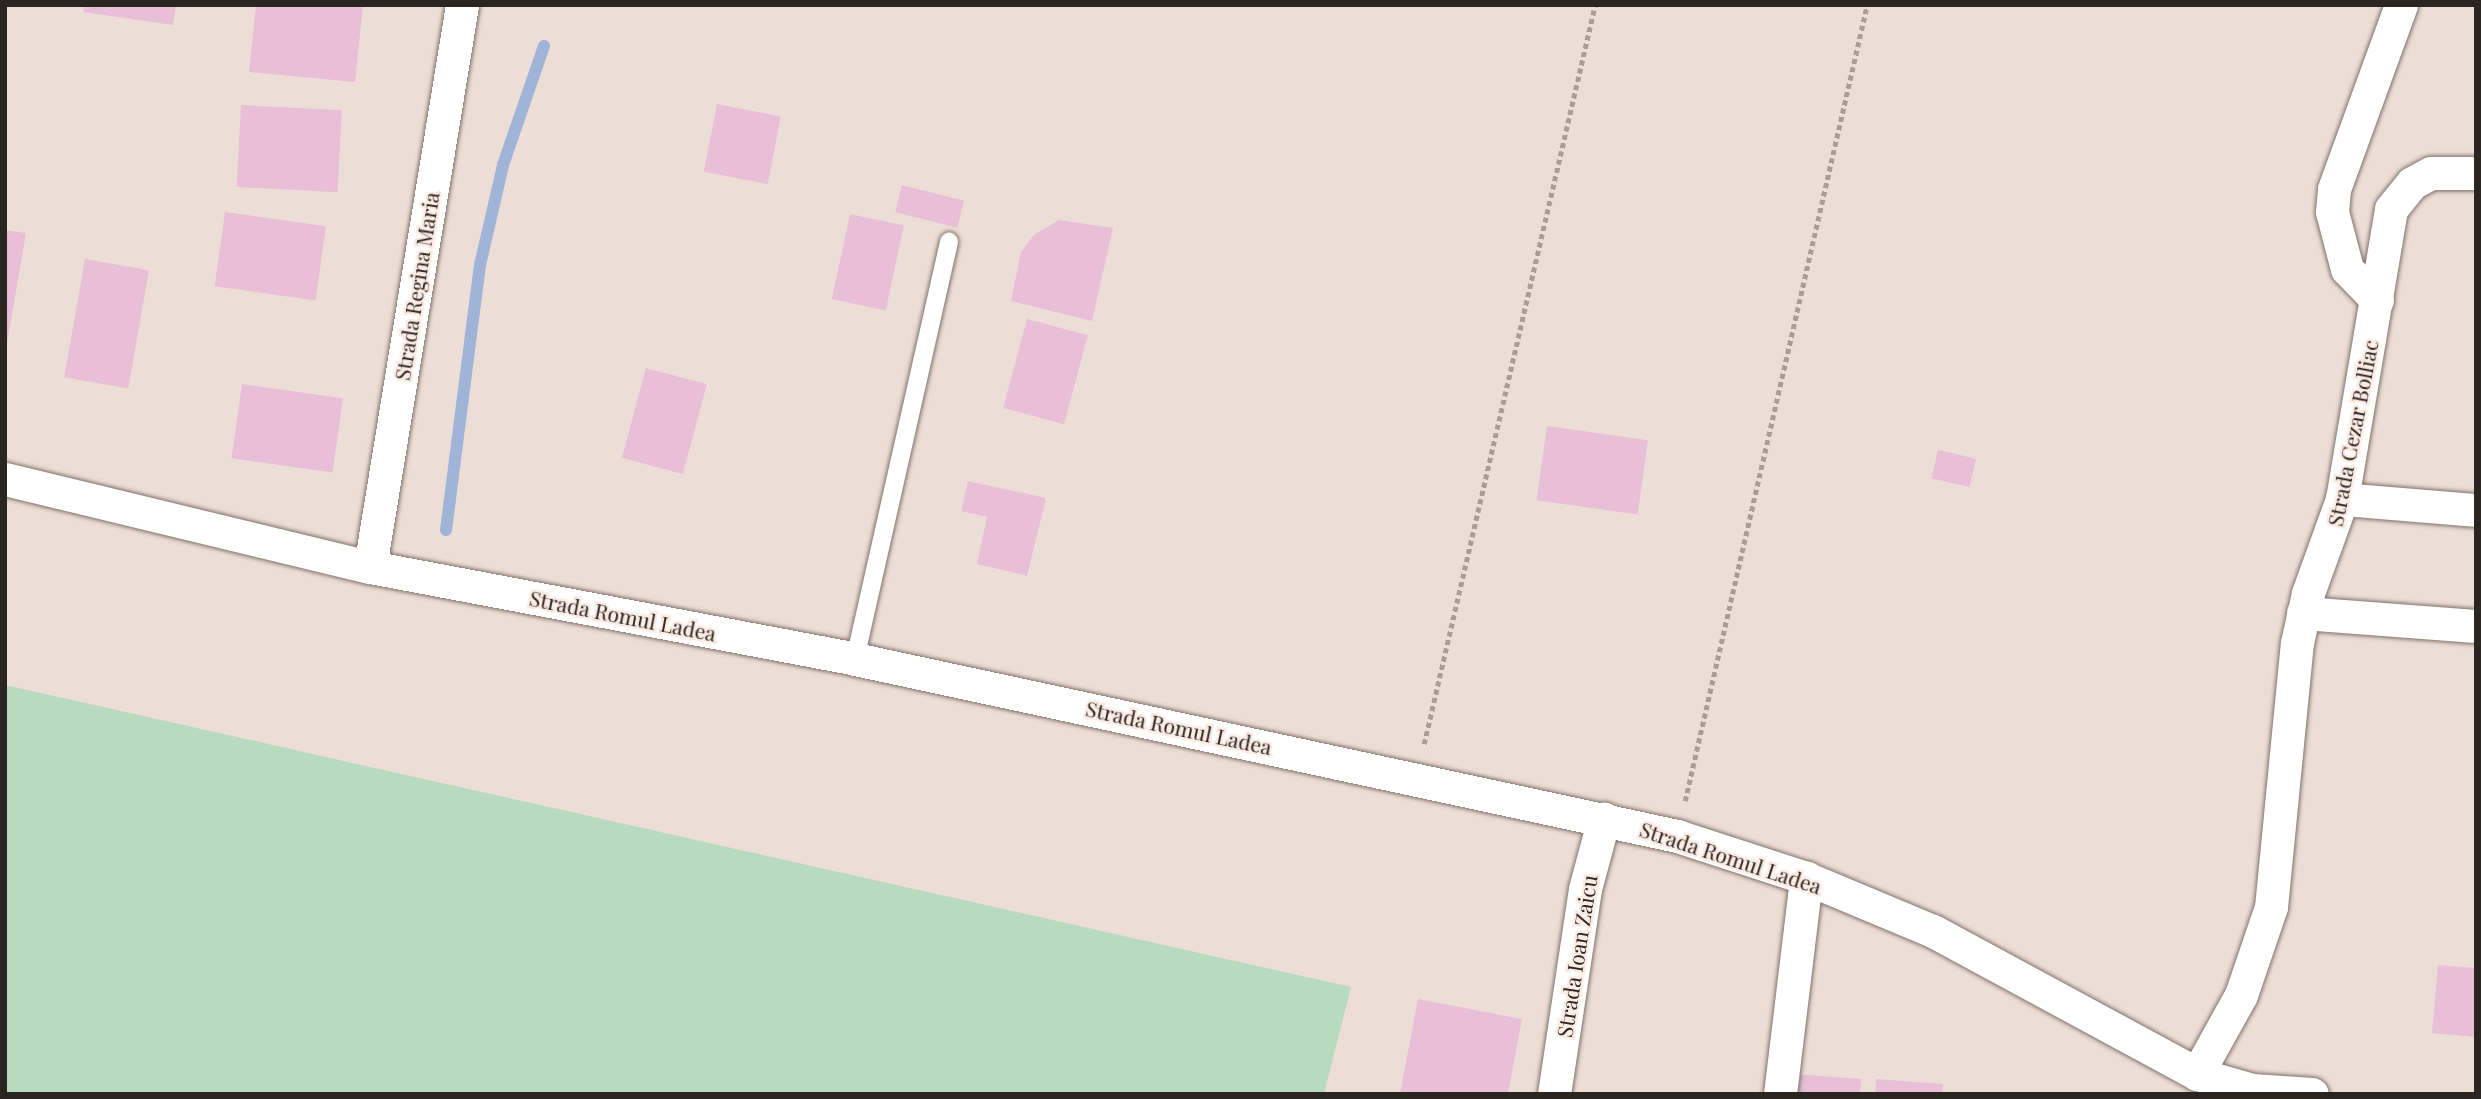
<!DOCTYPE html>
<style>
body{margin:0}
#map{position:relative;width:2481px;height:1099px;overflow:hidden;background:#ecded6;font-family:"Playfair Display",serif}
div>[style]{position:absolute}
.green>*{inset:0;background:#b8dbbf}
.stream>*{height:12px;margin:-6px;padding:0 6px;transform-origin:6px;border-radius:6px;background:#9fb4d7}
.building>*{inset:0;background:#e8bfd7;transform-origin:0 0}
.path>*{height:4.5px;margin-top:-2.25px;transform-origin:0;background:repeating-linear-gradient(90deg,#a99e97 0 5px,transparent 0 8.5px)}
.roads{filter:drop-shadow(0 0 2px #80736c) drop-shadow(0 0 2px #80736c)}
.service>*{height:18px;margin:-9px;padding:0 9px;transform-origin:9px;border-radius:9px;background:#fff}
.minor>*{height:33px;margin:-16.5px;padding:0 16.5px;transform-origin:16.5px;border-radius:16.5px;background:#fff}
span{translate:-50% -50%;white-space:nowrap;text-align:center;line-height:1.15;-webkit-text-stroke:5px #faebe3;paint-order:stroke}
.street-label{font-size:21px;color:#2a2521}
.frame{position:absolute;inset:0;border:7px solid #2a2521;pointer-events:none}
</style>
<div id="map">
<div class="green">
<div style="clip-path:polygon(5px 685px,1351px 987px,1324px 1094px,5px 1094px)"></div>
</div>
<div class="stream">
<div style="left:446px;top:530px;width:267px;rotate:-82.7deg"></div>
<div style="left:480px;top:265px;width:103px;rotate:-77deg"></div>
<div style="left:503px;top:165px;width:126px;rotate:-71deg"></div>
</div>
<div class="building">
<div style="clip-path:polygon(84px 5px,176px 5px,173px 25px,83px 12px)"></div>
<div style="clip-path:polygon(256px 5px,363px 5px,355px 82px,249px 72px)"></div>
<div style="left:717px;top:104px;width:65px;height:69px;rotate:11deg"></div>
<div style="left:241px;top:105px;width:101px;height:82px;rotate:3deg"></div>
<div style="left:902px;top:185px;width:64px;height:28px;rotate:14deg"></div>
<div style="left:225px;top:212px;width:102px;height:75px;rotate:8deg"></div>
<div style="left:850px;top:214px;width:55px;height:87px;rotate:12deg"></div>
<div style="clip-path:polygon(1059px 220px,1113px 228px,1092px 321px,1011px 301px,1021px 252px,1034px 235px)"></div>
<div style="clip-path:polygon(5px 230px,26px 233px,7px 344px,5px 343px)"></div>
<div style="left:85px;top:259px;width:65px;height:120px;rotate:10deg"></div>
<div style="left:1027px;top:319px;width:63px;height:92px;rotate:15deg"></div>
<div style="left:646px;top:368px;width:63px;height:93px;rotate:15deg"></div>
<div style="left:242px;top:384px;width:102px;height:75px;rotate:8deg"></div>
<div style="left:1547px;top:426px;width:102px;height:75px;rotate:8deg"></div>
<div style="left:1938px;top:450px;width:39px;height:29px;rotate:13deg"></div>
<div style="clip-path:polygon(968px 481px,1046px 498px,1027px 576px,977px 564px,987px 517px,961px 511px)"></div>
<div style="clip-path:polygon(2438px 965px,2476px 968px,2476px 1037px,2432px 1033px)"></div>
<div style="clip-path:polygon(1418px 999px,1522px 1019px,1508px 1094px,1400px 1094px)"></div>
<div style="clip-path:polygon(1793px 1074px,1861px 1079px,1860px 1094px,1792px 1094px)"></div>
<div style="clip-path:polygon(1876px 1079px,1943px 1084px,1942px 1094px,1875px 1094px)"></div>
</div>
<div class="path">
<div style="left:1424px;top:744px;width:759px;rotate:-76.97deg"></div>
<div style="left:1685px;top:801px;width:817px;rotate:-77.12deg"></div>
</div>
<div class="roads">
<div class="service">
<div style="left:855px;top:659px;width:428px;rotate:-77.3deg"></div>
</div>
<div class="minor">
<div style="left:2377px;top:300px;width:43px;rotate:-134.1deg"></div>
<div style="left:2347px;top:269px;width:59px;rotate:-104.7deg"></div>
<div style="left:2332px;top:212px;width:23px;rotate:-85deg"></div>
<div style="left:2334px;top:189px;width:196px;rotate:-70deg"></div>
<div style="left:5px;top:479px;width:375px;rotate:13.6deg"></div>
<div style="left:370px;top:567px;width:494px;rotate:10.7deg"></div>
<div style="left:855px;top:659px;width:841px;rotate:12.15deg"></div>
<div style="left:1677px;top:836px;width:136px;rotate:18deg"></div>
<div style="left:1806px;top:878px;width:138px;rotate:22.7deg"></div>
<div style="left:1933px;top:931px;width:300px;rotate:28.4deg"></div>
<div style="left:2197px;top:1074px;width:57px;rotate:16.2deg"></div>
<div style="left:2252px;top:1090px;width:60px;rotate:3.8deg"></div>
<div style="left:2342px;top:499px;width:134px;rotate:4.7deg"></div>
<div style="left:370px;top:567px;width:569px;rotate:-80.7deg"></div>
<div style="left:2303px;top:613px;width:173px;rotate:4.3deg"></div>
<div style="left:2197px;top:1074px;width:90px;rotate:-60.9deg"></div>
<div style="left:2241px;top:995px;width:93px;rotate:-71.2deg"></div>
<div style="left:2271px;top:907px;width:265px;rotate:-84.4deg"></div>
<div style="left:2297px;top:643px;width:51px;rotate:-77.6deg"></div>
<div style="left:2308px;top:593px;width:100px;rotate:-70.1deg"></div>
<div style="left:2342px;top:499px;width:294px;rotate:-80.4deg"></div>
<div style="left:2391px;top:209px;width:33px;rotate:-51deg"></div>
<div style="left:2412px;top:183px;width:21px;rotate:-28deg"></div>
<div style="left:2431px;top:173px;width:45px"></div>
<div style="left:1554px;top:1094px;width:207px;rotate:-81.4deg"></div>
<div style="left:1585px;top:889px;width:73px;rotate:-75deg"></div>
<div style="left:1780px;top:1094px;width:218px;rotate:-83.1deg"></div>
</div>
</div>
<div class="street-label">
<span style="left:416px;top:286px;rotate:-81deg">Strada Regina Maria</span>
<span style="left:2352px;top:433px;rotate:-79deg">Strada Cezar Bolliac</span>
<span style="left:623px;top:615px;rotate:11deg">Strada Romul Ladea</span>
<span style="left:1179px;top:727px;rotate:12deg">Strada Romul Ladea</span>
<span style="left:1731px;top:857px;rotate:18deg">Strada Romul Ladea</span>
<span style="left:1576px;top:956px;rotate:-81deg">Strada Ioan Zaicu</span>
</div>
<div class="frame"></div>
</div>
